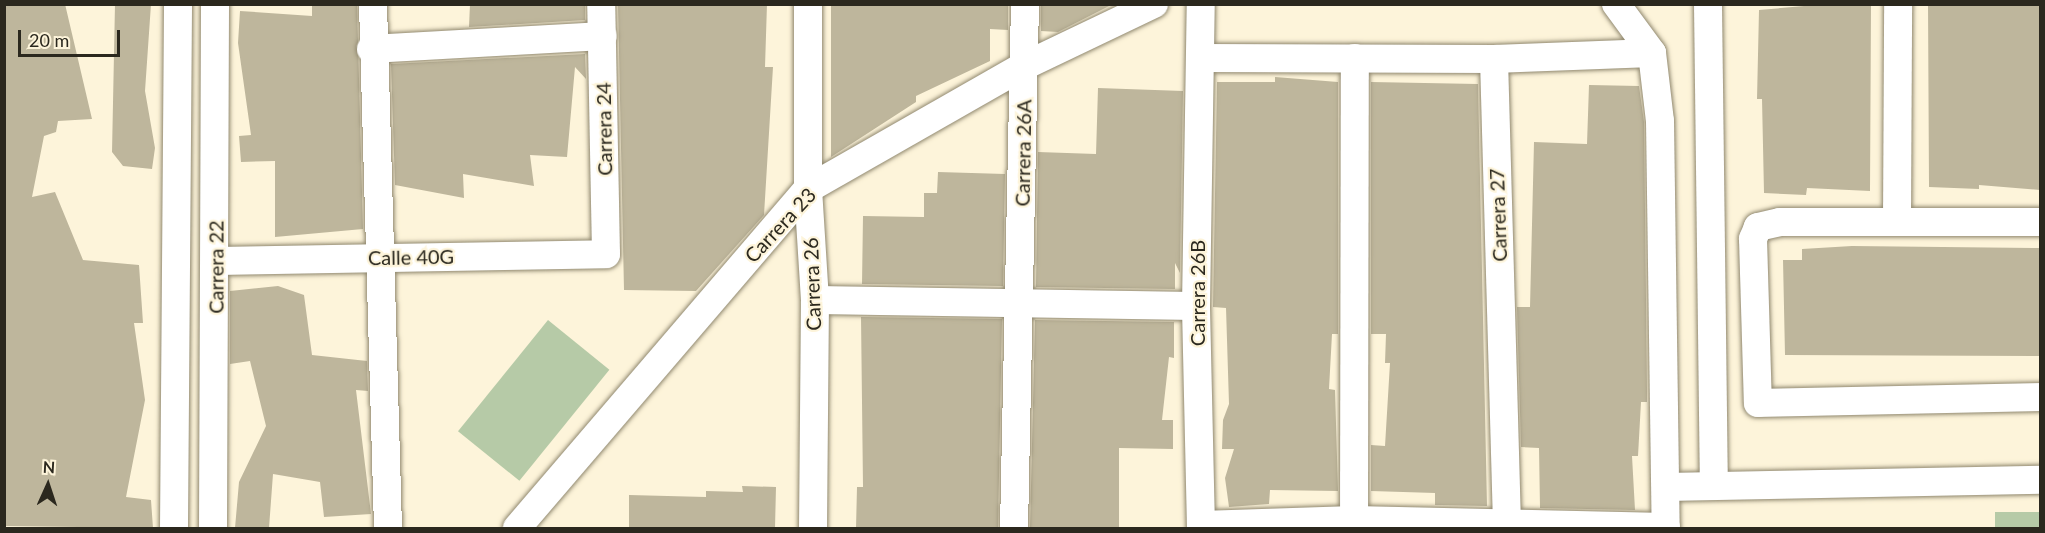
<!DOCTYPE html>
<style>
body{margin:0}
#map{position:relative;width:2045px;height:533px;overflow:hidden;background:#fdf4da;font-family:Lato,sans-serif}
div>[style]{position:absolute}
.green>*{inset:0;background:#b6caa7;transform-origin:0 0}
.building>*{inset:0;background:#beb69c}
.roads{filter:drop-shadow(0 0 2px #90886f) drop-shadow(0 0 2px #90886f)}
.street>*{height:28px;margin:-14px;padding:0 14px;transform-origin:14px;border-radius:14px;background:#fff}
span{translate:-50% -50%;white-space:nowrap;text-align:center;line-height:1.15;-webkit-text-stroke:4.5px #fdf4da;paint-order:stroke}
.street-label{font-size:20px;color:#2b281e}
.frame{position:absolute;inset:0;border:6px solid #2b281e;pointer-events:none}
.north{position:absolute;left:18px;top:455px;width:60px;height:60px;-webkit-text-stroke:4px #fdf4da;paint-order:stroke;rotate:3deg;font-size:16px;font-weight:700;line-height:24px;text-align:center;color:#2b281e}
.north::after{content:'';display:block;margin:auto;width:21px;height:27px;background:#2b281e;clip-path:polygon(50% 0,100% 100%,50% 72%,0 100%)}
.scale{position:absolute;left:18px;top:30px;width:102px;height:27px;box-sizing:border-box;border:3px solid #2b281e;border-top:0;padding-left:8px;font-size:18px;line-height:21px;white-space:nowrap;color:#2b281e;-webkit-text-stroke:4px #fdf4da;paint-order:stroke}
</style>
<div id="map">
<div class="green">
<div style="left:548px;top:320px;width:79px;height:143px;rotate:39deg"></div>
<div style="left:1995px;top:512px;width:45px;height:16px"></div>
</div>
<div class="building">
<div style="clip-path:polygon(4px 4px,65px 4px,92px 119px,58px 121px,56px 132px,44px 136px,32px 197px,55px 192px,83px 260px,139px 265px,143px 323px,134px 323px,145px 400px,126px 497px,151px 500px,153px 528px,4px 526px)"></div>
<div style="clip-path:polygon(115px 4px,151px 4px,145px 91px,155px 148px,152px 169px,123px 166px,112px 152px)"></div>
<div style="clip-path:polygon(312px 4px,357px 4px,363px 229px,275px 237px,275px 161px,241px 162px,239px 136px,251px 135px,238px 43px,240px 11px,312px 16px)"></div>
<div style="clip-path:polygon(470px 4px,585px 4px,585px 20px,469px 27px)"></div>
<div style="clip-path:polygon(618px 4px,767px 4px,765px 67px,773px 67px,764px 215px,696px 291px,624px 290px)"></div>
<div style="clip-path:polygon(831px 4px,1008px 4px,1008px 30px,990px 29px,990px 61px,916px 96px,916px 102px,831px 157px)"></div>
<div style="clip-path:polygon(1041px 4px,1113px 4px,1058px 32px,1041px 31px)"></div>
<div style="clip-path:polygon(1827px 4px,1871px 4px,1870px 191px,1807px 188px,1806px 195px,1764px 193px,1762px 99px,1757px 99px,1759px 10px)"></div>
<div style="clip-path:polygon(1928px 4px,2040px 4px,2040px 190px,1979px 185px,1979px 189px,1929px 187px)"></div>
<div style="clip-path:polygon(585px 54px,586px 79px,575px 67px,567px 157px,530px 155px,534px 186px,463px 174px,464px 198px,395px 185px,391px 64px)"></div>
<div style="clip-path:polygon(1275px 77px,1338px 82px,1338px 334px,1332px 334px,1329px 389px,1335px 390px,1338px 491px,1270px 490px,1269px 504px,1229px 507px,1225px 478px,1234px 449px,1222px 449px,1223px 420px,1229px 404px,1226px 308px,1213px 307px,1217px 82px,1275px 82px)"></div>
<div style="clip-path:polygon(1371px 82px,1478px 84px,1487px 506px,1435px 505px,1435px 493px,1371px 491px,1371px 445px,1385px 446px,1390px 363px,1385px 363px,1386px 334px,1371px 334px)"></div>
<div style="clip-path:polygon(1589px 85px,1639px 86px,1644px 122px,1647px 389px,1647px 402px,1641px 402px,1638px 456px,1632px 456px,1635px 510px,1540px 508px,1539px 448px,1521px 447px,1517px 307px,1530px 307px,1534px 142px,1587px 144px)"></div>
<div style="clip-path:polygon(1098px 88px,1183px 91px,1180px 273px,1175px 263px,1175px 289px,1036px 287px,1038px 152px,1096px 154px)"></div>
<div style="clip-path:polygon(938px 172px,1005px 174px,1003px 286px,862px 284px,863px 216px,924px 217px,924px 193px,937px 193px)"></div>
<div style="clip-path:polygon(1852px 246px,2040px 248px,2040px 356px,1785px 355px,1783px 260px,1802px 260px,1802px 249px)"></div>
<div style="clip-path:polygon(278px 286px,304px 295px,312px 355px,367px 361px,368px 391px,356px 390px,371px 514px,324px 517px,320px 482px,273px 474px,269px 528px,235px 528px,239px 482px,266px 426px,250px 361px,230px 364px,230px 291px)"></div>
<div style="clip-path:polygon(861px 317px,1002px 319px,998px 528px,856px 528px,857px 487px,863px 487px)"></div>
<div style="clip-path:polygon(1035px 320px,1174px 322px,1174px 358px,1169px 357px,1162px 420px,1173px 420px,1173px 449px,1119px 448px,1119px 528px,1030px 528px)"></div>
<div style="clip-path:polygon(742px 486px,776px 487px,775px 528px,629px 528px,629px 495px,706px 497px,706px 491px,743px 492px)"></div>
</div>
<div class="roads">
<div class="street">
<div style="left:373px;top:4px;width:524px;rotate:88.36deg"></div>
<div style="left:808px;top:4px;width:185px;rotate:90deg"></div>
<div style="left:808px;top:189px;width:111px;rotate:86.4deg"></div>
<div style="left:815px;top:300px;width:228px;rotate:90.5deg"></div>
<div style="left:1616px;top:4px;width:61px;rotate:53.7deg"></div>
<div style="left:1652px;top:53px;width:68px;rotate:83.3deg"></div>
<div style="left:1660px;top:121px;width:407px;rotate:89.2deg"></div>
<div style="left:1708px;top:4px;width:481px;rotate:89.3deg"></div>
<div style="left:371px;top:49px;width:232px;rotate:-3.2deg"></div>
<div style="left:1200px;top:58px;width:294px;rotate:0.2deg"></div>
<div style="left:1494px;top:59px;width:158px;rotate:-2.2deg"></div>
<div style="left:1494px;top:59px;width:469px;rotate:88.4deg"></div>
<div style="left:1897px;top:222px;width:218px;rotate:-89.7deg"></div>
<div style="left:2040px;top:222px;width:260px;rotate:180deg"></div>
<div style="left:1780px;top:222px;width:23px;rotate:167deg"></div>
<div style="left:1758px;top:227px;width:13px;rotate:113deg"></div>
<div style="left:1753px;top:239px;width:164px;rotate:88.3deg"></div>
<div style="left:1758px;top:403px;width:282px;rotate:-1.2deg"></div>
<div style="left:217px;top:261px;width:389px;rotate:-1deg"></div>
<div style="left:606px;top:254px;width:250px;rotate:-91.1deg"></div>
<div style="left:815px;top:300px;width:381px;rotate:0.9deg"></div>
<div style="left:1667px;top:487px;width:373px;rotate:-1.1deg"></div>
<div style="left:1201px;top:525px;width:153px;rotate:-1.9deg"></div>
<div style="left:1354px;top:520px;width:312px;rotate:1.3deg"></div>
<div style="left:174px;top:528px;width:524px;rotate:-89.56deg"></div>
<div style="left:213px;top:528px;width:524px;rotate:-89.78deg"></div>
<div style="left:517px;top:528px;width:447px;rotate:-49.4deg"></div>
<div style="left:808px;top:189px;width:249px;rotate:-29.7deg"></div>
<div style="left:1024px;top:66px;width:144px;rotate:-25.5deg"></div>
<div style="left:1014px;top:528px;width:524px;rotate:-88.8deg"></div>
<div style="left:1201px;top:528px;width:222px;rotate:-91.3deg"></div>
<div style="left:1196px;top:306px;width:302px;rotate:-89.1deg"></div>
<div style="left:1354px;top:528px;width:470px;rotate:-89.9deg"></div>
</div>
</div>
<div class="street-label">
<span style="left:604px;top:129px;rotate:-91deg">Carrera 24</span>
<span style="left:1023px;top:153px;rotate:-89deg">Carrera 26A</span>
<span style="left:1498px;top:215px;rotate:-92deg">Carrera 27</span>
<span style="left:780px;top:225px;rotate:-47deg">Carrera 23</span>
<span style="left:411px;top:257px;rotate:-1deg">Calle 40G</span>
<span style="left:216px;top:267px;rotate:-90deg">Carrera 22</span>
<span style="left:812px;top:284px;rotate:-92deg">Carrera 26</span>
<span style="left:1197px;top:293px;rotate:-90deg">Carrera 26B</span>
</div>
<div class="frame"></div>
<div class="north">N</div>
<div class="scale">20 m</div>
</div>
